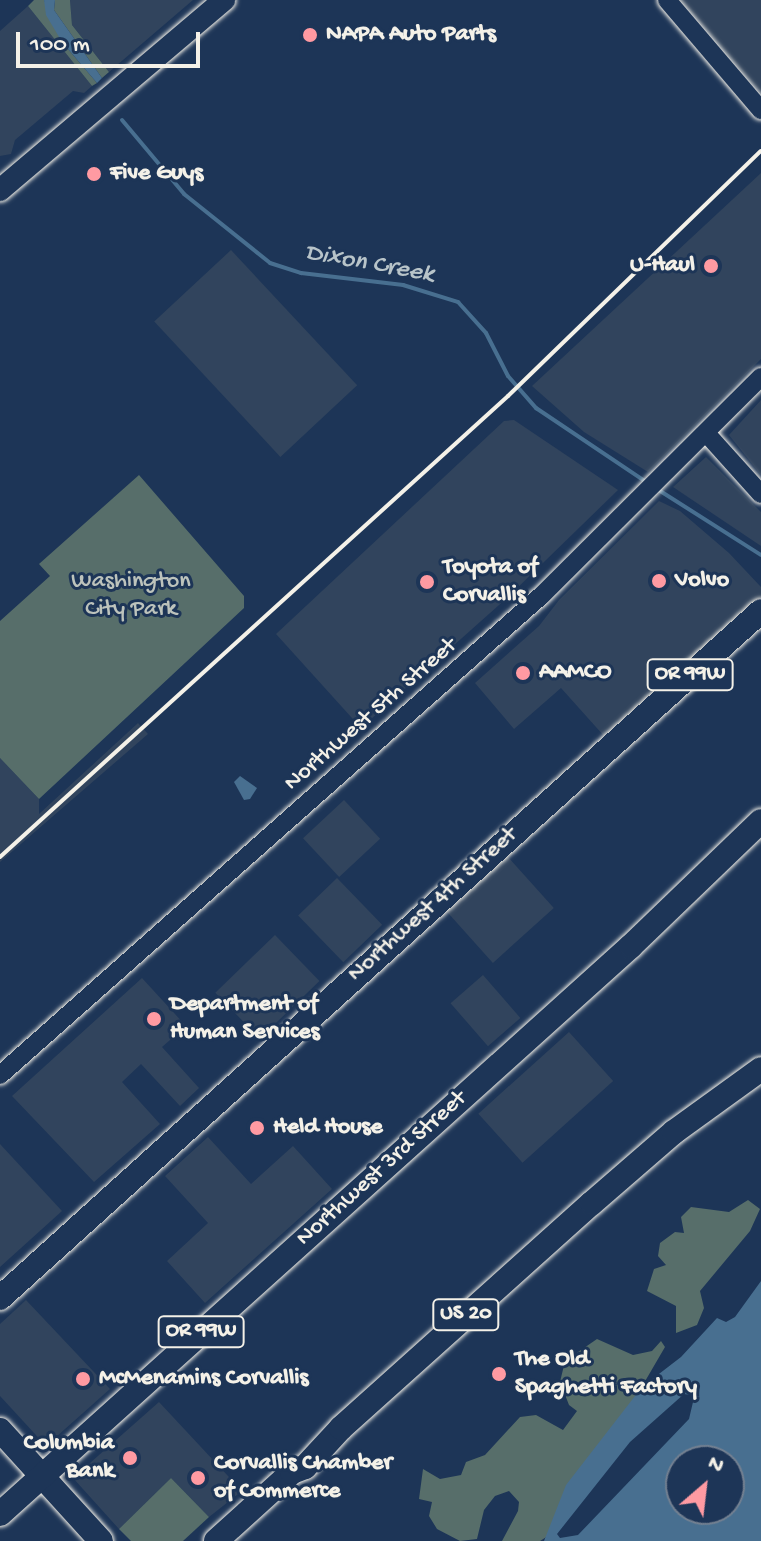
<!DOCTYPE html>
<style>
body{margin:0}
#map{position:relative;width:761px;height:1541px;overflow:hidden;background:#1d3557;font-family:"Gochi Hand",sans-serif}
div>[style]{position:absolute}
.built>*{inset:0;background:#31445d;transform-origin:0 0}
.green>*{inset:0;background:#576e6a}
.water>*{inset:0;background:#486f90}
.stream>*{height:4px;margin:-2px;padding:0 2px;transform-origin:2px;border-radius:2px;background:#486f90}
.roads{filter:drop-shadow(0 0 2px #f4f1e8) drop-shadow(0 0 2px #f4f1e8)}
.tertiary>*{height:18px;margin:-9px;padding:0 9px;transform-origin:9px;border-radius:9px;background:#1d3557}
.primary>*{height:22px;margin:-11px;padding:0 11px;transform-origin:11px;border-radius:11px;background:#1d3557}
.trunk>*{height:24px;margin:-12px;padding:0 12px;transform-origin:12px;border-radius:12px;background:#1d3557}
.rail>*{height:4px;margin:-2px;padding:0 2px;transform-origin:2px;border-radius:2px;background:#f4f1e8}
.dots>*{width:22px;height:22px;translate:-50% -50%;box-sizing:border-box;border:4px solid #1d3557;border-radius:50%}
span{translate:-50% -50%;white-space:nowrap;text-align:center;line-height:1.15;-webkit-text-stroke:6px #1d3557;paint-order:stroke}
.shield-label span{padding:2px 6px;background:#1d3557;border:2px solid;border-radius:6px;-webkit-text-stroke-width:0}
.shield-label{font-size:22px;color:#f4f1e8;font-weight:700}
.poi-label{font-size:24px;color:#f4f1e8;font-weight:700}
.left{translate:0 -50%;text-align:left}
.right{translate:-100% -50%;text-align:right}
.park-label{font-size:24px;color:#bdc3bc}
.street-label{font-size:24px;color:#f4f1e8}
.water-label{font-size:26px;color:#b8c4c9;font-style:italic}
.north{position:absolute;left:665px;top:1445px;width:80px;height:80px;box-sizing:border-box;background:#1d3557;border:2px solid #738091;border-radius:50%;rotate:28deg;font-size:22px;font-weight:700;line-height:32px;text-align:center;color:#f4f1e8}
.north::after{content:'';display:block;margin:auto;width:28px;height:36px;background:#ff9aa2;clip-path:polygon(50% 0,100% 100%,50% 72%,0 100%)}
.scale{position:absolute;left:16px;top:32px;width:184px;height:36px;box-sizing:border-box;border:4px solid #f4f1e8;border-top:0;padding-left:10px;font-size:24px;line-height:28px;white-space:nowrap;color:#f4f1e8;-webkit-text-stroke:6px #1d3557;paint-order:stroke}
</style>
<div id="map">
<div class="built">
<div style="clip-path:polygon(70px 0,193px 0,109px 72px,72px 25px)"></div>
<div style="clip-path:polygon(681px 0,761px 0,761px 93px)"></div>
<div style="clip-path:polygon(28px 6px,92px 86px,84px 93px,73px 91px,15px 140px,11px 154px,0 156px,0 31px)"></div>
<div style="clip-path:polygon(761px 173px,761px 359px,648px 472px,584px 432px,532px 386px)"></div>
<div style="left:231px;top:250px;width:185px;height:105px;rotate:47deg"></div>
<div style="clip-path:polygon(761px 400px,761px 475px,729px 435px)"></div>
<div style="clip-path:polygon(514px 420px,618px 490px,508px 597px,361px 728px,276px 634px,504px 421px)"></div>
<div style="clip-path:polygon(706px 457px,761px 512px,761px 546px,673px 487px)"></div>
<div style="clip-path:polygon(659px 501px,680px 511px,729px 553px,761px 587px,761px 597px,604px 736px,561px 688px,514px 729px,475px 683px,539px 626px,559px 600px)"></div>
<div style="clip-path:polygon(138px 723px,148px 734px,0 862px,0 758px,39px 799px,39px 814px)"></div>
<div style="left:344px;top:800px;width:53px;height:56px;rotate:47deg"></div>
<div style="left:507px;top:856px;width:70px;height:82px;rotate:48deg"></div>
<div style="left:337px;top:878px;width:65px;height:54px;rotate:46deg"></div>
<div style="left:275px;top:935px;width:64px;height:83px;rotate:46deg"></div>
<div style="left:483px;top:975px;width:57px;height:43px;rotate:49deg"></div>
<div style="clip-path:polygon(142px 978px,186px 1026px,162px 1047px,199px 1088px,180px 1106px,141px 1064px,122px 1082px,160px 1124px,94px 1182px,12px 1096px)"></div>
<div style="left:569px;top:1032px;width:66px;height:122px;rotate:48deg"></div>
<div style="clip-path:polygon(208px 1137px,251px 1184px,293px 1146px,332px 1189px,205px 1303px,167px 1261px,208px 1223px,165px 1176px)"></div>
<div style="clip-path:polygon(0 1144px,62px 1211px,0 1267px)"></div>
<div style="clip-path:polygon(26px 1300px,110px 1389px,46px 1446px,0 1396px,0 1324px)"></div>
<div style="clip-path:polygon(159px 1402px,242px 1491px,209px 1517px,171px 1478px,119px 1529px,73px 1478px)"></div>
</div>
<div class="green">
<div style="clip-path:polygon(34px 0,44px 0,62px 42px,97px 83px,92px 86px,28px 6px)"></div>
<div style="clip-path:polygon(55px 0,70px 0,72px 25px,109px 72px,102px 78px,54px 10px)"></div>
<div style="clip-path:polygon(139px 475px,244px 596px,244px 608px,39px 799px,0 758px,0 621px,50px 576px,39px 564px)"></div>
<div style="clip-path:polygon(748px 1200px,760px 1209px,750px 1231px,700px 1291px,704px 1308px,697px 1325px,676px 1333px,676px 1306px,647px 1291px,654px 1269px,666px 1265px,658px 1256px,660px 1243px,675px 1232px,684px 1233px,681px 1217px,691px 1207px,729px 1212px)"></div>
<div style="clip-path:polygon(597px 1339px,633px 1355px,652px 1351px,661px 1341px,665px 1347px,559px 1529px,540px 1541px,502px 1541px,518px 1511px,519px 1502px,509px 1491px,495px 1496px,484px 1510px,477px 1539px,460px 1541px,437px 1529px,429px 1516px,432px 1502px,419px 1499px,423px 1469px,440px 1479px,461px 1475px,466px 1462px,485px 1455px,520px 1417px,536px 1415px,563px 1430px,577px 1411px,569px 1405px,560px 1382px,565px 1361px)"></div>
<div style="clip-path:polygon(171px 1478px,209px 1517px,183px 1541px,131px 1541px,119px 1529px)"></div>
</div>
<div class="water">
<div style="clip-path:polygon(44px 0,55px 0,54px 10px,102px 78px,97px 83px,62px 42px,46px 15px)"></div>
<div style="clip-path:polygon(240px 776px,257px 788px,250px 799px,244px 800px,234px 782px)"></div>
<div style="clip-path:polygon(evenodd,761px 1281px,761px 1541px,544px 1541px,566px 1485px,642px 1387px,681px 1357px,717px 1318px,726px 1322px,735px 1317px,761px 1281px,684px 1394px,691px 1395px,693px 1402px,689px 1419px,578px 1535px,560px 1538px,557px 1534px,630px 1442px,684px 1394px,761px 1281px,681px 1461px,729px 1461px,729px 1509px,681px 1509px,681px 1461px)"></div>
</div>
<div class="stream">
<div style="left:122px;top:120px;width:97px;rotate:50deg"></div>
<div style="left:184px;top:194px;width:110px;rotate:38.7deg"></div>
<div style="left:270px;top:263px;width:33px;rotate:18deg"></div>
<div style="left:301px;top:273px;width:103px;rotate:6.7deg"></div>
<div style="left:403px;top:285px;width:58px;rotate:17.2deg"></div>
<div style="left:458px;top:302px;width:42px;rotate:47.9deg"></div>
<div style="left:486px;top:333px;width:48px;rotate:62.9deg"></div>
<div style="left:508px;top:376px;width:43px;rotate:48.8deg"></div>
<div style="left:536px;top:408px;width:133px;rotate:33.9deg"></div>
<div style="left:657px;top:489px;width:123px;rotate:32.4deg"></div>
</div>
<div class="roads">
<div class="tertiary">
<div style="left:667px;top:0;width:145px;rotate:49.5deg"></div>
<div style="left:706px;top:433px;width:82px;rotate:48deg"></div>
<div style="left:0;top:1075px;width:724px;rotate:-41.53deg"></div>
<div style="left:542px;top:595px;width:309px;rotate:-44.9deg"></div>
</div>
<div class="primary">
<div style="left:0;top:190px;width:294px;rotate:-40.3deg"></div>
</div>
<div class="trunk">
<div style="left:0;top:1298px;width:1025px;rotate:-42.07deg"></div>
<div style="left:0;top:1430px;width:150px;rotate:47.7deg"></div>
<div style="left:0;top:1514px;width:849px;rotate:-41.99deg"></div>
<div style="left:631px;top:946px;width:180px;rotate:-43.9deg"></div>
<div style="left:216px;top:1541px;width:103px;rotate:-42.2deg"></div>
<div style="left:292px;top:1472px;width:14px;rotate:-21deg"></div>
<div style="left:305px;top:1467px;width:53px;rotate:-47.3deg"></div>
<div style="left:341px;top:1428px;width:337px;rotate:-41.9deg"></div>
<div style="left:592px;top:1203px;width:108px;rotate:-40.9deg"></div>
<div style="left:674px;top:1132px;width:107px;rotate:-35.9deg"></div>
</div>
</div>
<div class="rail">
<div style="left:0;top:857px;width:686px;rotate:-42.22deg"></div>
<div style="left:508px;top:396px;width:352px;rotate:-44.1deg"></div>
</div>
<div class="dots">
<div style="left:310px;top:35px;background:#ff9aa2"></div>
<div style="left:94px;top:174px;background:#ff9aa2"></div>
<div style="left:711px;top:266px;background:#ff9aa2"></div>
<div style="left:659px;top:581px;background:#ff9aa2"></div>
<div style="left:427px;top:582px;background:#ff9aa2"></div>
<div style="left:523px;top:673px;background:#ff9aa2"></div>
<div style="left:154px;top:1019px;background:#ff9aa2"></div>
<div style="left:257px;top:1128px;background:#ff9aa2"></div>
<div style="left:499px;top:1374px;background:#ff9aa2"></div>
<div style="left:83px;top:1379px;background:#ff9aa2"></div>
<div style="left:130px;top:1458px;background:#ff9aa2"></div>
<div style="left:198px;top:1478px;background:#ff9aa2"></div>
</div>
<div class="shield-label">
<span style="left:690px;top:675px">OR 99W</span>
<span style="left:466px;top:1315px">US 20</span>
<span style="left:201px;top:1332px">OR 99W</span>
</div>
<div class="poi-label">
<span class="left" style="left:326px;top:35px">NAPA Auto Parts</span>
<span class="left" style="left:110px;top:174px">Five Guys</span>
<span class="right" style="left:695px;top:266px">U-Haul</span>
<span class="left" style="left:443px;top:582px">Toyota of<br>Corvallis</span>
<span class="left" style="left:675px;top:581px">Volvo</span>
<span class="left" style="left:539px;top:673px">AAMCO</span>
<span class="left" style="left:170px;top:1019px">Department of<br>Human Services</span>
<span class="left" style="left:273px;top:1128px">Held House</span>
<span class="left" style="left:515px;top:1374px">The Old<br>Spaghetti Factory</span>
<span class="left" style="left:99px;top:1379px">McMenamins Corvallis</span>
<span class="right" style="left:114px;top:1458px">Columbia<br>Bank</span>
<span class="left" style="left:214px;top:1478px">Corvallis Chamber<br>of Commerce</span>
</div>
<div class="park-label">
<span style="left:131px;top:596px">Washington<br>City Park</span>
</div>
<div class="street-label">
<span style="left:371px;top:715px;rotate:-41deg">Northwest 5th Street</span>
<span style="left:433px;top:905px;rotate:-42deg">Northwest 4th Street</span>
<span style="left:382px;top:1169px;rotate:-42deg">Northwest 3rd Street</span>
</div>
<div class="water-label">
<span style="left:369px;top:265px;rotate:10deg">Dixon Creek</span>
</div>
<div class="north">N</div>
<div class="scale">100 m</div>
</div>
